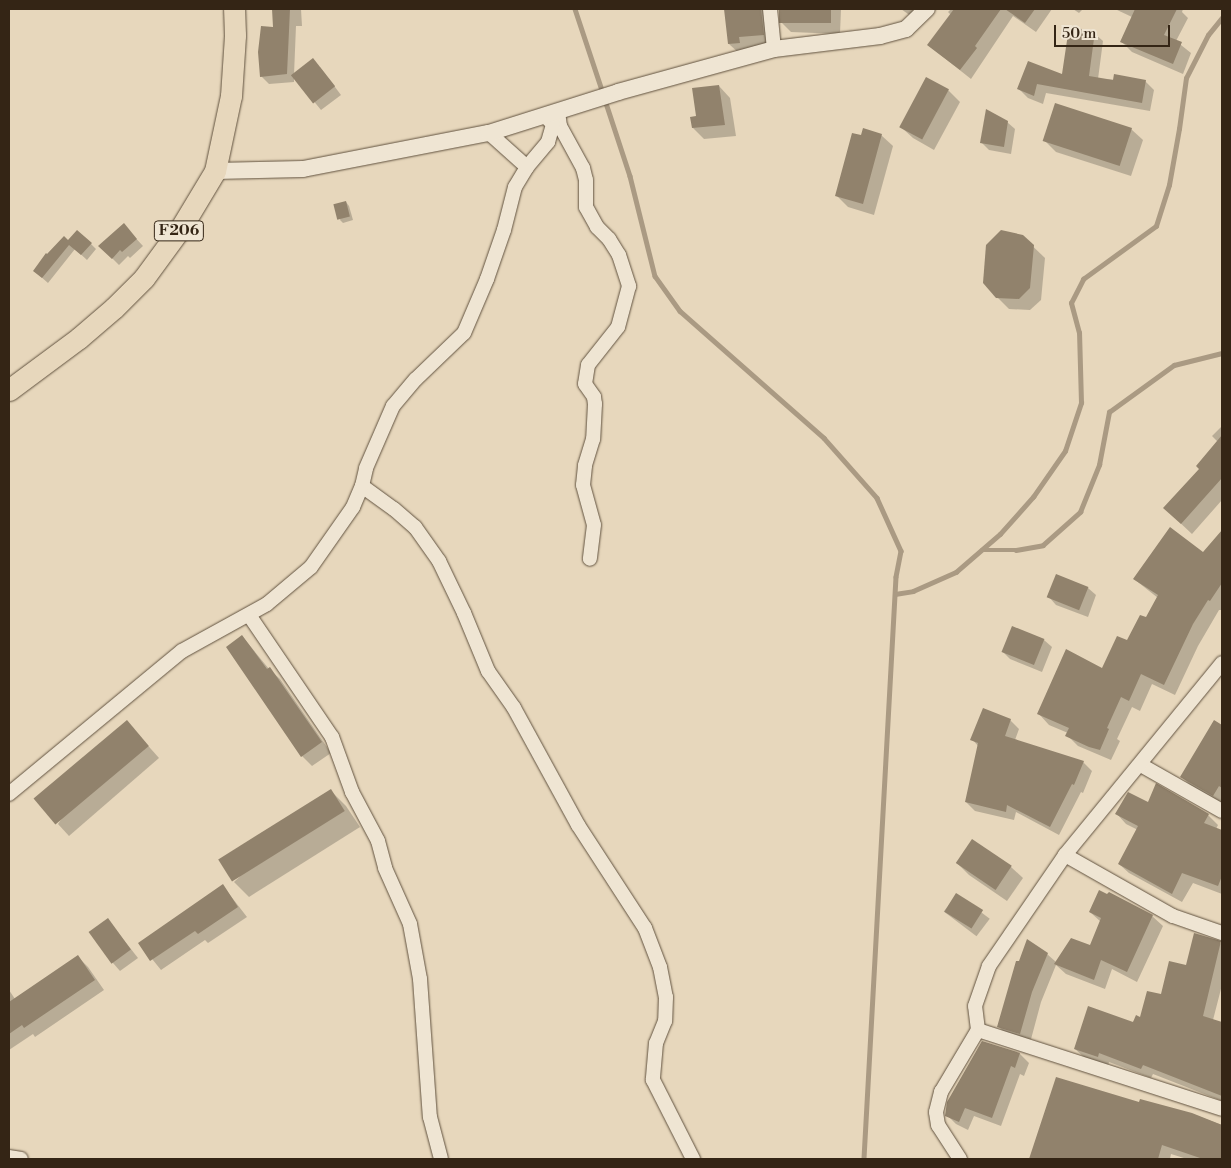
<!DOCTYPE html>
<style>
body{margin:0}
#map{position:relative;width:1231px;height:1168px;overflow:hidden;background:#e7d7bc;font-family:"Libre Bodoni",serif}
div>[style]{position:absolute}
.shadow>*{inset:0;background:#0003;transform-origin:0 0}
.stream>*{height:4.5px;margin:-2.25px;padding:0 2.25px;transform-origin:2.25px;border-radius:2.25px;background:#aa9a83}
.building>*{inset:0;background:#91826c;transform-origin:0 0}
.roads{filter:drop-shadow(0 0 1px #61523f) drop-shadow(0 0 1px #61523f)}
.minor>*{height:14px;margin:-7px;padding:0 7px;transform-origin:7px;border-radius:7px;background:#efe5d3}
.tertiary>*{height:16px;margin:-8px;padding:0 8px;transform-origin:8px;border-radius:8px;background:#efe5d3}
.primary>*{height:21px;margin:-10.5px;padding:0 10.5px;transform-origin:10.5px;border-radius:10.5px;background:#e7d7bc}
span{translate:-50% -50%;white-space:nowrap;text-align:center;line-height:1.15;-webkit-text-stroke:4px #efe5d3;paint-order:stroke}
.shield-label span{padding:1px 4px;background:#efe5d3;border:1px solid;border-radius:4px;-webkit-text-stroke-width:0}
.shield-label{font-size:15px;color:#342515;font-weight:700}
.frame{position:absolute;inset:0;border:10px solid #342515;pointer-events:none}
.scale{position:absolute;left:1054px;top:25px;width:116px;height:22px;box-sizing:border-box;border:2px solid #342515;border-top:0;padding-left:6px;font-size:15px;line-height:18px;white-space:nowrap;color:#342515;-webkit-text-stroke:4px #efe5d3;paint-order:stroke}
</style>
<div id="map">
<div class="shadow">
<div style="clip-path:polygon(273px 9px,301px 9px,302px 26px,296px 26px,294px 75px,320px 67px,341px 95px,321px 110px,294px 77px,294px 82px,269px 84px,261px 76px,274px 28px)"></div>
<div style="clip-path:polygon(725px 9px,771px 9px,775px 46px,741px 55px,729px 44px)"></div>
<div style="clip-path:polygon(779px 9px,841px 9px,840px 34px,791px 32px,781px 22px)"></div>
<div style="clip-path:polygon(901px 9px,922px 9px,915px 19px)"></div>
<div style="clip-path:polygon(951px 9px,1052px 9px,1036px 32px,1013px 16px,971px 79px,928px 45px,951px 15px,948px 12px)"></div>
<div style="clip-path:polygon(1073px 9px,1083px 9px,1079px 13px)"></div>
<div style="clip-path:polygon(1115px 9px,1183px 9px,1182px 12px,1188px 18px,1176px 41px,1191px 53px,1183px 74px,1132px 52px,1122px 42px,1132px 17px)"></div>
<div style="clip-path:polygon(1094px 33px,1103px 41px,1098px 79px,1145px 81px,1154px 90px,1150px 111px,1046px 93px,1043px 104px,1028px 98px,1019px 89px,1063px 76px)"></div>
<div style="clip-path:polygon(719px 86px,730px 98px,736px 136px,704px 139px,693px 128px,697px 117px)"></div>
<div style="clip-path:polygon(948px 90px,960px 102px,934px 150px,913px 138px,901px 127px)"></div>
<div style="clip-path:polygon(1007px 122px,1015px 129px,1011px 154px,989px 150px,982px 143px)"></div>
<div style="clip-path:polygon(1131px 129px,1143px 140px,1131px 176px,1056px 152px,1044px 140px)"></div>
<div style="clip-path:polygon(881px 135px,893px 146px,874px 215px,848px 207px,837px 196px)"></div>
<div style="clip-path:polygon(346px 202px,349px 206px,353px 220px,343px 223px,340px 220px)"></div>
<div style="clip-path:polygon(130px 232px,143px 246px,130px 258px,128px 256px,119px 265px,100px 246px)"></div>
<div style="clip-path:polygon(1022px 236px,1045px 258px,1041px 300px,1030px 310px,1009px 309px,997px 297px)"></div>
<div style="clip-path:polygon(68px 242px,91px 244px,96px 249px,87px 260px,75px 249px,48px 283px,40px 276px,47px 256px)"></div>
<div style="clip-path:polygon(1222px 426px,1222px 500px,1192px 534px,1176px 519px,1201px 469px,1218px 442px,1212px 436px)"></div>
<div style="clip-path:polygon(1222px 531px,1222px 610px,1219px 610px,1198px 646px,1175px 695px,1152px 684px,1140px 711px,1132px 707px,1117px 739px,1120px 741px,1111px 760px,1078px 746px,1067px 735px,1068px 733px,1049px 725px,1039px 714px,1103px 670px,1146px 619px,1158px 598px,1134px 579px,1203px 554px)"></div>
<div style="clip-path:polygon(1088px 588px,1096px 595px,1088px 617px,1056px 605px,1049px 597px)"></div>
<div style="clip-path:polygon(242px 636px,269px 669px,280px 679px,331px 753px,312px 766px,302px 756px)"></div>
<div style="clip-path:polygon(1044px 640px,1052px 647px,1042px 672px,1010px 659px,1003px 652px)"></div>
<div style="clip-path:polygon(1010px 720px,1019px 729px,1015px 740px,1083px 762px,1092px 771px,1083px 793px,1081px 792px,1059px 835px,1016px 812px,1014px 820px,975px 811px,966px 802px,978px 746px,972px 739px)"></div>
<div style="clip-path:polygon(1215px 721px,1222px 726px,1222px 803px,1192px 787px,1182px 777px)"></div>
<div style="clip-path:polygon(127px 722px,159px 758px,69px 836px,58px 824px)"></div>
<div style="clip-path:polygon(331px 791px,346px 806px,360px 827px,249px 897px,234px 882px)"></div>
<div style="clip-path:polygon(1148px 804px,1208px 815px,1218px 825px,1216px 829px,1222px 832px,1222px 894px,1193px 883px,1182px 902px,1129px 873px,1119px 864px,1138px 830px,1126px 824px,1117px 814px)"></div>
<div style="clip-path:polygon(957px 863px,1011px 867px,1023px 878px,1007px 901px,969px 875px)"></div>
<div style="clip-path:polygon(223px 886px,247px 917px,208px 943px,205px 940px,161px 970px,140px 944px)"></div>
<div style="left:957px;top:894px;width:41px;height:22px;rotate:37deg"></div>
<div style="clip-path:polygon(1090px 912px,1152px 916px,1163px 926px,1137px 982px,1112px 969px,1105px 989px,1066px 974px,1056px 965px,1041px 1002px,1030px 1043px,1008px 1036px,999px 1027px,1047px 954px,1056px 962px,1091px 947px,1101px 922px)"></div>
<div style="clip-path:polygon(108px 920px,138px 958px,120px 971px,113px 963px)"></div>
<div style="clip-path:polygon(1221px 943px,1222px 985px,1213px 1020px,1222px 1023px,1222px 1101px,1153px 1074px,1151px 1078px,1109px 1062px,1108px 1066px,1085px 1058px,1075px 1049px,1141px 1018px,1187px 967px)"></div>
<div style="clip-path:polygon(78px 957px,88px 967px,104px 990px,35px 1037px,33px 1034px,9px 1050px,9px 990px,15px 999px)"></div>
<div style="clip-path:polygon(982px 1042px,1020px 1054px,1029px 1063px,1024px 1076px,1020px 1074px,1001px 1126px,974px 1116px,968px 1130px,956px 1124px,947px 1115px)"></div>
<div style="clip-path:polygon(1056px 1079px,1140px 1104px,1192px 1114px,1222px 1125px,1222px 1159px,1187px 1159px,1171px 1154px,1170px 1159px,1031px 1159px)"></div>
</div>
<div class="stream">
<div style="left:575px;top:9px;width:89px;rotate:71.6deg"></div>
<div style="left:605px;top:100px;width:80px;rotate:71.8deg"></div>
<div style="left:630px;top:176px;width:103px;rotate:76deg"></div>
<div style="left:655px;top:276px;width:43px;rotate:54.5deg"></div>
<div style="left:680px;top:311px;width:192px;rotate:41.4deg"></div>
<div style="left:824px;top:438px;width:80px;rotate:48.5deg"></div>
<div style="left:877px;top:498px;width:58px;rotate:65.6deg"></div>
<div style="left:901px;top:551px;width:26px;rotate:101deg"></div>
<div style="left:896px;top:577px;width:583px;rotate:93.15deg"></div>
<div style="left:982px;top:550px;width:34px"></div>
<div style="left:1016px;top:550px;width:27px;rotate:-10deg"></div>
<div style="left:1043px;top:545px;width:50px;rotate:-41.7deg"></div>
<div style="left:1080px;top:512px;width:51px;rotate:-68deg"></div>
<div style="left:1099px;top:465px;width:54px;rotate:-79.3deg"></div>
<div style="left:1109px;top:412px;width:80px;rotate:-35.9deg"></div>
<div style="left:1174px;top:365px;width:49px;rotate:-14deg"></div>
<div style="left:895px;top:594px;width:18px;rotate:-9deg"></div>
<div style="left:913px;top:591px;width:47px;rotate:-23.8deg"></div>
<div style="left:956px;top:572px;width:58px;rotate:-40.8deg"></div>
<div style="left:1000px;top:534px;width:50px;rotate:-48.3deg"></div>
<div style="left:1033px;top:497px;width:56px;rotate:-55.2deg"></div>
<div style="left:1065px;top:451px;width:51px;rotate:-71.6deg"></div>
<div style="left:1081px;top:403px;width:70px;rotate:-91.6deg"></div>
<div style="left:1079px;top:333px;width:31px;rotate:-105deg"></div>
<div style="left:1071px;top:303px;width:27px;rotate:-63deg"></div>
<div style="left:1083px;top:279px;width:90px;rotate:-36deg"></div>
<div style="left:1156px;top:226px;width:43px;rotate:-72.4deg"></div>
<div style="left:1169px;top:185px;width:57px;rotate:-79.9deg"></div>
<div style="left:1179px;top:129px;width:51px;rotate:-82.2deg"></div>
<div style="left:1186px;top:78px;width:48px;rotate:-62.9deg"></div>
<div style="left:1208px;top:35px;width:22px;rotate:-51deg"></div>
</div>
<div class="building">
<div style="clip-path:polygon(272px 9px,290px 9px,287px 74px,260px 77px,258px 52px,261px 26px,273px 27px)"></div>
<div style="clip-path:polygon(724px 9px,761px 9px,764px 35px,739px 37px,740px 43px,728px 44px)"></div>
<div style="left:779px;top:9px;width:52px;height:14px"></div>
<div style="clip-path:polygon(954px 9px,1001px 9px,975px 46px,977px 48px,960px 70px,927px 45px)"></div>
<div style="clip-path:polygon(1005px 9px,1035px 9px,1025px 23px)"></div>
<div style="clip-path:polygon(1135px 9px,1177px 9px,1164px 35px,1182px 42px,1173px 64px,1120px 42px)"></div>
<div style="clip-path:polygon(1069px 27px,1095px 31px,1089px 76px,1113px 80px,1114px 74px,1146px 80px,1142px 103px,1037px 84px,1034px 96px,1017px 89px,1028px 61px,1062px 74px)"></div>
<div style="left:313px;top:58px;width:36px;height:28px;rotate:52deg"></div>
<div style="left:926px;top:77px;width:26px;height:57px;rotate:28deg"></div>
<div style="clip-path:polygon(719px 85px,725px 125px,692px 128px,690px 117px,696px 116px,692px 88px)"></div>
<div style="left:1055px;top:103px;width:81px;height:40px;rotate:18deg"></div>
<div style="clip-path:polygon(986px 109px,1008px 121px,1004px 147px,980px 143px)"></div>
<div style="clip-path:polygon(863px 128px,882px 134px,863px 204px,835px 196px,852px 133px,861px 135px)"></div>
<div style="left:346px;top:201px;width:16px;height:13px;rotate:76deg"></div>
<div style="clip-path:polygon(124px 223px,137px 239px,122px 252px,120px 250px,112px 259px,98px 246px)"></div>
<div style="clip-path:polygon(77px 230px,92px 243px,81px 255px,69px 245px,42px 278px,33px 271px,46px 253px,47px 254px,64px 236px,68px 240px)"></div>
<div style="clip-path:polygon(1001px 230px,1023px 235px,1034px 245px,1030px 288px,1019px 299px,996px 298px,983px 283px,986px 245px)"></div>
<div style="clip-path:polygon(1222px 435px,1222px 478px,1181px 524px,1163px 508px,1199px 469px,1196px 466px)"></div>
<div style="clip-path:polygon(1170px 527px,1203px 552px,1222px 530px,1222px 583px,1210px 601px,1208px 600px,1193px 624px,1164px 685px,1141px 674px,1129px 701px,1121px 697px,1107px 728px,1109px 729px,1100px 750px,1089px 747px,1065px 736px,1069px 728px,1037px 714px,1066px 649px,1102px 668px,1117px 636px,1127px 640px,1140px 615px,1146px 617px,1158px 595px,1133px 579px)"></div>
<div style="left:1056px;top:574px;width:35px;height:25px;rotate:22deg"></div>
<div style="left:1012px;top:626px;width:35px;height:28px;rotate:22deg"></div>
<div style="clip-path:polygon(242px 635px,267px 669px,270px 667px,322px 742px,301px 757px,226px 647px)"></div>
<div style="clip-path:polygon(983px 708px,1011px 719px,1005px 736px,1084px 761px,1074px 785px,1072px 784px,1050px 827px,1007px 805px,1006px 812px,965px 802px,978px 743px,970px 740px)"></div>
<div style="left:127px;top:720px;width:34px;height:122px;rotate:50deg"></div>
<div style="clip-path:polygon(1214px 720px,1222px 725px,1222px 788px,1219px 786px,1213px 796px,1180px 777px)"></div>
<div style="clip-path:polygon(1156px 783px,1209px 814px,1204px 823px,1222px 830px,1222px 876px,1218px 886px,1182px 873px,1172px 894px,1118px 864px,1138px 826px,1115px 814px,1128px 792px,1148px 802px)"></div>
<div style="left:331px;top:789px;width:26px;height:133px;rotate:58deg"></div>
<div style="left:972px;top:839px;width:48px;height:29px;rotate:34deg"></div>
<div style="clip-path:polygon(223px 884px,238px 907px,198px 934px,195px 931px,150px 961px,138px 943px)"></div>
<div style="clip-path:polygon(1099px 890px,1107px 894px,1109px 892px,1153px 915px,1127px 972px,1101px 960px,1094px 980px,1054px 964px,1071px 938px,1090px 945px,1101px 918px,1089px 912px)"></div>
<div style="left:956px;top:893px;width:32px;height:22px;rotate:32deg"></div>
<div style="left:108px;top:918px;width:39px;height:24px;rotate:54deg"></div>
<div style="clip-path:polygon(1194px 933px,1221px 941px,1203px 1016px,1222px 1022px,1222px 1096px,1143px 1065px,1141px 1069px,1099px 1053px,1098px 1057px,1074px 1049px,1088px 1006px,1133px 1022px,1136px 1015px,1140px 1017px,1147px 991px,1161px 994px,1169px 961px,1186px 965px)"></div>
<div style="clip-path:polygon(1027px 939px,1048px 953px,1032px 992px,1020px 1034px,997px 1027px,1016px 961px,1019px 961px)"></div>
<div style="clip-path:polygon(78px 955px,95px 980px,24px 1028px,22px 1025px,9px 1034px,9px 1002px)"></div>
<div style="clip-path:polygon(982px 1041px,1020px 1053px,1015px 1068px,1011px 1066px,992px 1118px,965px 1108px,959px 1122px,945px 1116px,947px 1102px)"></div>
<div style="clip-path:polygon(1056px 1077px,1139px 1102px,1140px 1099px,1192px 1113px,1222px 1125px,1222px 1159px,1203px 1159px,1162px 1145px,1158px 1159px,1029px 1159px)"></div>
</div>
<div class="roads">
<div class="minor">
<div style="left:770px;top:9px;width:40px;rotate:84.3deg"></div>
<div style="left:558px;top:112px;width:14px;rotate:82deg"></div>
<div style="left:560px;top:126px;width:48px;rotate:61.3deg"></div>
<div style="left:583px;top:168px;width:12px;rotate:76deg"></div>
<div style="left:586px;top:180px;width:27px;rotate:90deg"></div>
<div style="left:586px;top:207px;width:23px;rotate:61deg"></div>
<div style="left:597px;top:227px;width:17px;rotate:45deg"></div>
<div style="left:609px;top:239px;width:19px;rotate:58deg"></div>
<div style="left:619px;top:255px;width:33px;rotate:72deg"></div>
<div style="left:629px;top:286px;width:42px;rotate:105deg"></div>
<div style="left:618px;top:327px;width:48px;rotate:128.3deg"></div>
<div style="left:588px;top:365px;width:19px;rotate:99deg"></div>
<div style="left:585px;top:384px;width:16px;rotate:55deg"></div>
<div style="left:594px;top:397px;width:7px;rotate:82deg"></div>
<div style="left:595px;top:404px;width:35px;rotate:93deg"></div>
<div style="left:593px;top:439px;width:28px;rotate:107deg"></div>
<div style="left:585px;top:466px;width:19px;rotate:96deg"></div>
<div style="left:583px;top:485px;width:41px;rotate:74.6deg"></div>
<div style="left:594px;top:525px;width:34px;rotate:97deg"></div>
<div style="left:489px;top:133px;width:51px;rotate:41.8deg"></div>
<div style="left:362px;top:486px;width:39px;rotate:36deg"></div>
<div style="left:394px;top:509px;width:28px;rotate:41deg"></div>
<div style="left:415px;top:527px;width:42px;rotate:54.8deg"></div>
<div style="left:439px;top:561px;width:58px;rotate:64.3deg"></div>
<div style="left:464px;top:613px;width:63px;rotate:67.5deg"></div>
<div style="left:488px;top:671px;width:45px;rotate:54.9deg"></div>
<div style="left:514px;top:708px;width:133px;rotate:61.3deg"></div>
<div style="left:578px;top:825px;width:123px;rotate:57deg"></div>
<div style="left:645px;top:928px;width:42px;rotate:69deg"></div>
<div style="left:660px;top:967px;width:31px;rotate:79deg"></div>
<div style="left:666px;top:997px;width:24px;rotate:92deg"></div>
<div style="left:665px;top:1021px;width:24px;rotate:112deg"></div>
<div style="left:656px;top:1043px;width:37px;rotate:95deg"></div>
<div style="left:653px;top:1080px;width:89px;rotate:63.1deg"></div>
<div style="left:249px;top:615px;width:148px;rotate:55.8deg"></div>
<div style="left:332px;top:737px;width:59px;rotate:70deg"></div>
<div style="left:352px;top:792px;width:55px;rotate:62deg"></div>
<div style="left:378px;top:841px;width:28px;rotate:75deg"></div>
<div style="left:385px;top:868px;width:61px;rotate:65.9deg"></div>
<div style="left:410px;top:924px;width:56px;rotate:79.7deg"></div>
<div style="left:420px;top:979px;width:138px;rotate:85.9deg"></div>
<div style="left:430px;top:1117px;width:43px;rotate:75.3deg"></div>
<div style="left:1141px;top:765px;width:93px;rotate:29.6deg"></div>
<div style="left:9px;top:794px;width:224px;rotate:-39.6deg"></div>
<div style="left:182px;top:651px;width:97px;rotate:-28.9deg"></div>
<div style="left:267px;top:604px;width:57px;rotate:-40.1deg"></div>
<div style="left:311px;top:567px;width:73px;rotate:-55deg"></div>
<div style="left:353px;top:507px;width:23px;rotate:-67deg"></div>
<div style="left:362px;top:486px;width:18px;rotate:-77deg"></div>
<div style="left:366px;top:468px;width:68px;rotate:-66.5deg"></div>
<div style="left:393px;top:406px;width:35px;rotate:-50deg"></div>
<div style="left:416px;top:379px;width:66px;rotate:-43.8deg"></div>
<div style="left:464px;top:333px;width:59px;rotate:-66.9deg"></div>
<div style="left:487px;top:279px;width:52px;rotate:-70.9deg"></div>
<div style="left:504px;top:230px;width:44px;rotate:-75.7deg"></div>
<div style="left:515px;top:187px;width:23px;rotate:-59deg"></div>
<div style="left:527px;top:167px;width:33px;rotate:-50deg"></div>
<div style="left:548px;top:142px;width:19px;rotate:-74deg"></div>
<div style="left:553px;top:124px;width:11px;rotate:-135deg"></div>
<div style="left:1065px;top:855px;width:124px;rotate:29.5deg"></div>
<div style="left:1173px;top:916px;width:52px;rotate:19.1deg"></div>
<div style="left:978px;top:1030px;width:256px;rotate:17.9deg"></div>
<div style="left:9px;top:1157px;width:12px;rotate:9deg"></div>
<div style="left:960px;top:1159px;width:40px;rotate:-122.9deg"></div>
<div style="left:938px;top:1125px;width:13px;rotate:-99deg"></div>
<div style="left:936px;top:1112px;width:21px;rotate:-76deg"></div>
<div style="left:941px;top:1092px;width:72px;rotate:-59.2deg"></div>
<div style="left:978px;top:1030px;width:24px;rotate:-97deg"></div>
<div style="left:975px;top:1006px;width:42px;rotate:-70.7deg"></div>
<div style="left:989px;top:966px;width:135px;rotate:-55.6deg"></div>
<div style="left:1065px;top:855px;width:248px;rotate:-50.7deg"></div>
</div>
<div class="tertiary">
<div style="left:215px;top:171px;width:88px;rotate:-1.3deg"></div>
<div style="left:303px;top:169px;width:189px;rotate:-11deg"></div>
<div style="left:489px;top:133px;width:135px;rotate:-17.6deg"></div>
<div style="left:618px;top:92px;width:162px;rotate:-15.4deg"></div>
<div style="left:774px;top:49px;width:107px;rotate:-7deg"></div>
<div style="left:880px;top:36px;width:27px;rotate:-15deg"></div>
<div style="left:906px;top:29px;width:29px;rotate:-44deg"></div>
</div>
<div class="primary">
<div style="left:9px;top:390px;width:87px;rotate:-36.6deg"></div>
<div style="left:79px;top:338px;width:46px;rotate:-40.6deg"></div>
<div style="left:114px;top:308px;width:42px;rotate:-45deg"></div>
<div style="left:144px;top:278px;width:64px;rotate:-53.8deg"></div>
<div style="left:182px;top:226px;width:64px;rotate:-59deg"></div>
<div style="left:215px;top:171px;width:77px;rotate:-78deg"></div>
<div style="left:231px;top:96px;width:61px;rotate:-86.2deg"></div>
<div style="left:235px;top:35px;width:26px;rotate:-92deg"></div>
</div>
</div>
<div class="shield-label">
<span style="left:179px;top:231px">F206</span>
</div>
<div class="frame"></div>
<div class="scale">50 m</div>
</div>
